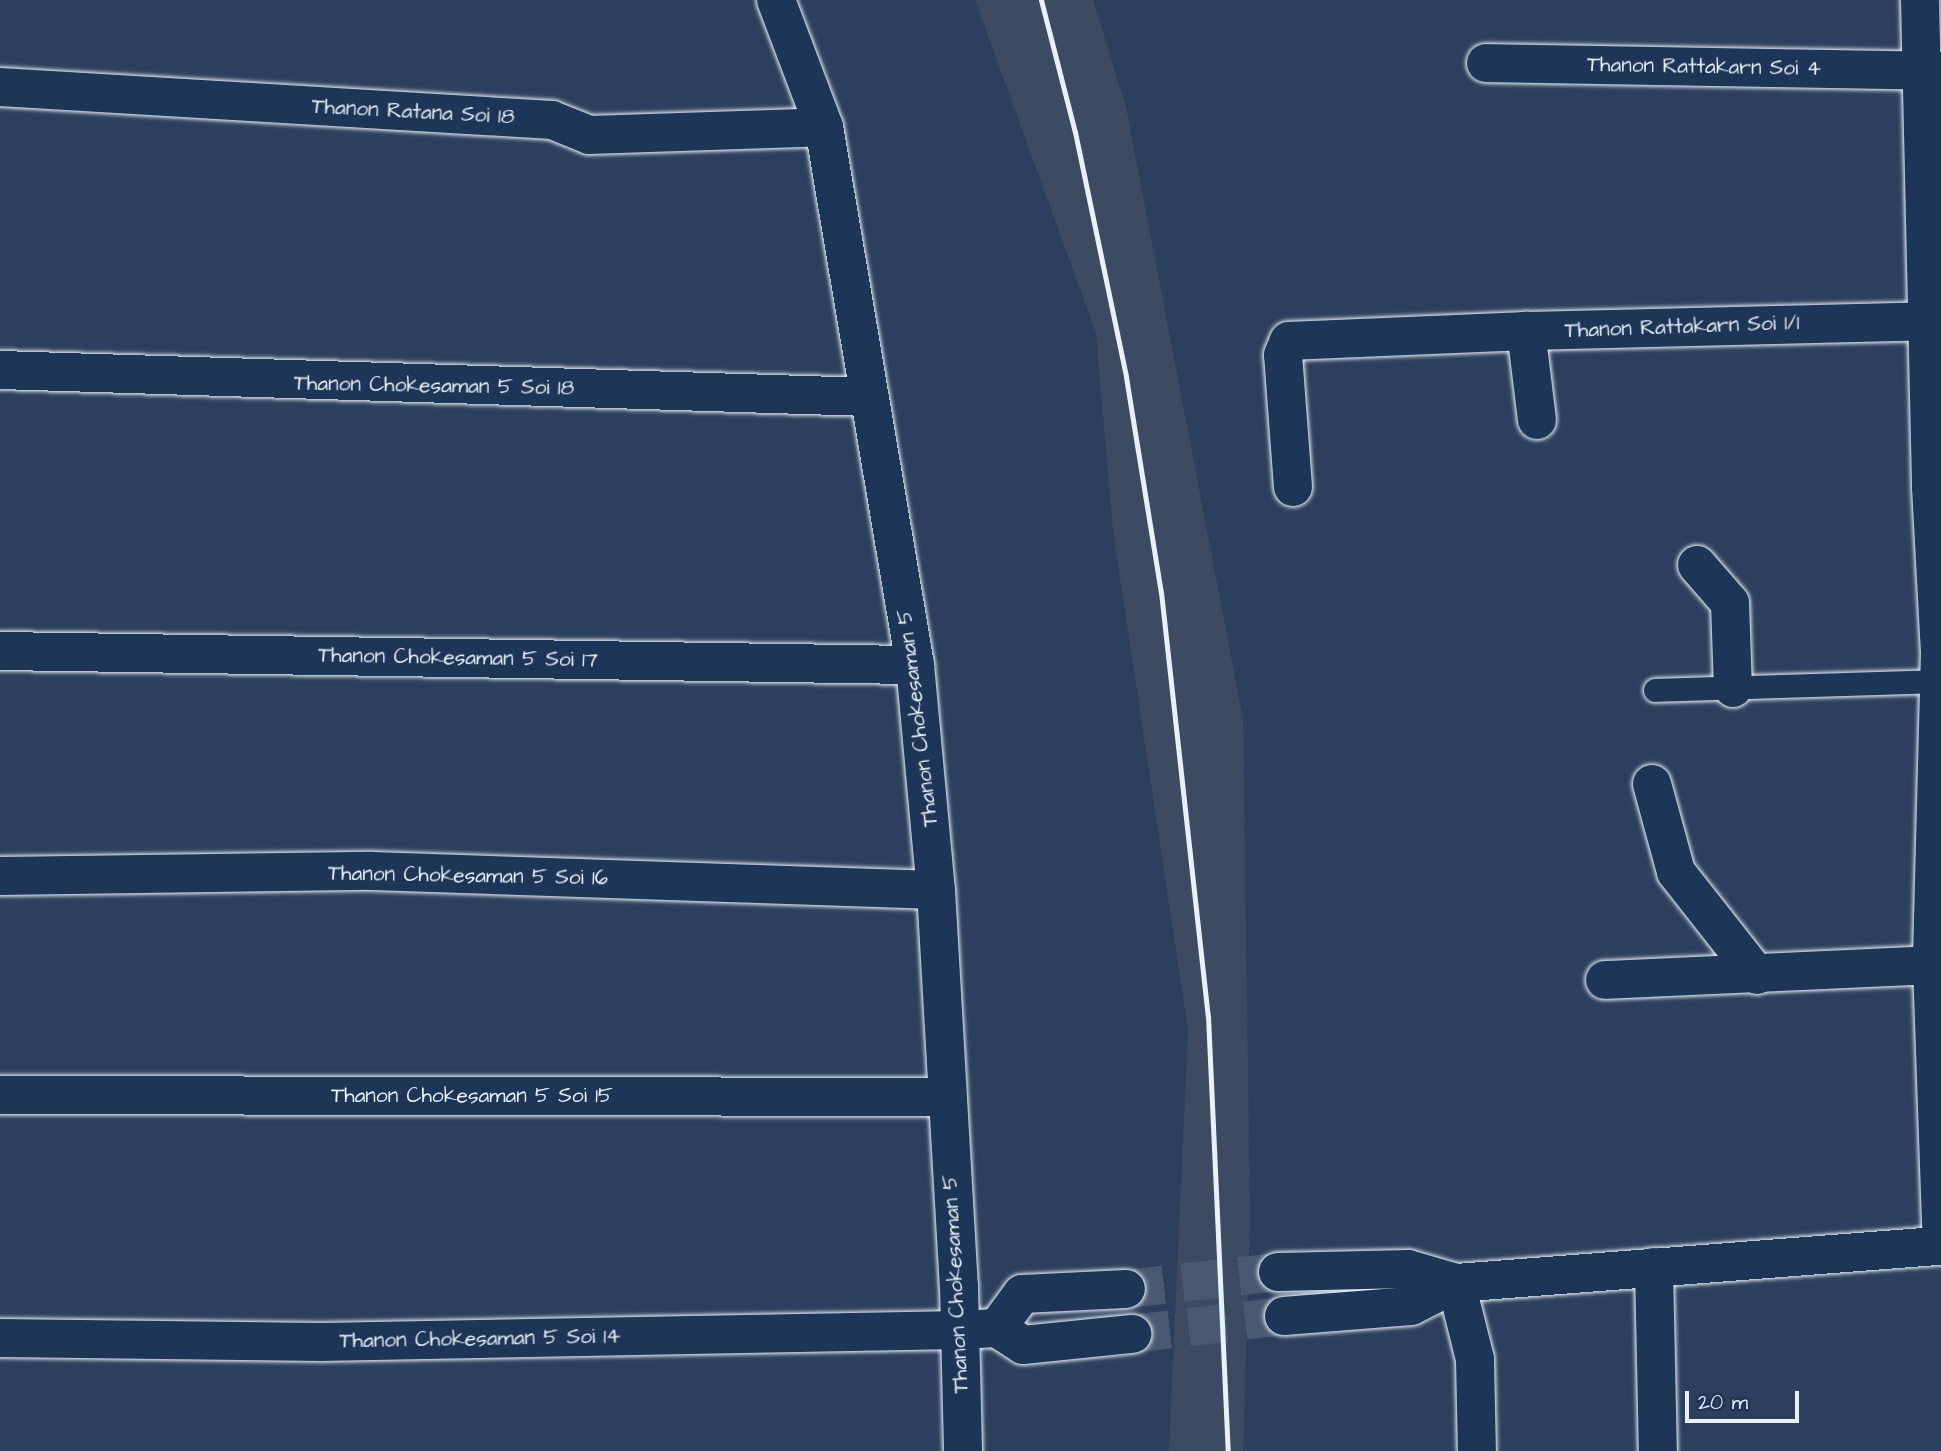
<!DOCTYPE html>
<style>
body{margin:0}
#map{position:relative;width:1941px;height:1451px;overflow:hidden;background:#2c3f5c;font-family:"Architects Daughter",sans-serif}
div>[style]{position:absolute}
.built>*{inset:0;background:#3d4b62}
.secondary-tunnel>*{height:38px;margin-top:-19px;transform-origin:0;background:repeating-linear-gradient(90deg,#485a73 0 38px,transparent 0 57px)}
.roads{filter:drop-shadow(0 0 2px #e8f1f8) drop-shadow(0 0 2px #e8f1f8)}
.lane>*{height:23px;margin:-11.5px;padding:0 11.5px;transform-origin:11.5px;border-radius:11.5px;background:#1d3557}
.street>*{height:38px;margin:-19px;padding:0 19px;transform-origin:19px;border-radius:19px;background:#1d3557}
.secondary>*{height:38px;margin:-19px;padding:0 19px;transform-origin:19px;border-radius:19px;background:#1d3557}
.rail>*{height:5px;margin:-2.5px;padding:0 2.5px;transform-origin:2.5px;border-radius:2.5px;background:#e8f1f8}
span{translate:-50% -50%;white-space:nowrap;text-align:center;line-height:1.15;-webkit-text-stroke:5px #1d3557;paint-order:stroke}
.street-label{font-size:21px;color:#e8f1f8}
.scale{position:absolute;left:1685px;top:1391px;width:114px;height:32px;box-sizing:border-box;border:4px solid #e8f1f8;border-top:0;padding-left:9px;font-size:21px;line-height:24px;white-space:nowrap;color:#e8f1f8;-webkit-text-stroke:5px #1d3557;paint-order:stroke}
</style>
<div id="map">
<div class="built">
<div style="clip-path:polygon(975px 0,1093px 0,1126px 107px,1243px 719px,1250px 1219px,1243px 1451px,1169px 1451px,1188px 1030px,1113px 531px,1096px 333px)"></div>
</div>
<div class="secondary-tunnel">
<div style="left:1126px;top:1289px;width:153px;rotate:-6.4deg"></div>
<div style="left:1132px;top:1334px;width:153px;rotate:-6.8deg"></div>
</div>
<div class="roads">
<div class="lane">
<div style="left:1655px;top:690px;width:283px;rotate:-1.8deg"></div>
</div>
<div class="street">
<div style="left:1486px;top:63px;width:455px;rotate:1deg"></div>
<div style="left:0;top:87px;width:553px;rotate:3.42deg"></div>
<div style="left:552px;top:120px;width:40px;rotate:22deg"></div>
<div style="left:589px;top:135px;width:235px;rotate:-1.9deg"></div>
<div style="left:0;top:370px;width:867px;rotate:1.78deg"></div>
<div style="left:1537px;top:420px;width:90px;rotate:-97deg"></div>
<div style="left:1526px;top:331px;width:415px;rotate:-1.4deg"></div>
<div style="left:1293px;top:487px;width:132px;rotate:-94.3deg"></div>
<div style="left:1283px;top:355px;width:15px;rotate:-67deg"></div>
<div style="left:1289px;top:341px;width:237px;rotate:-2.4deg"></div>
<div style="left:1697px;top:565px;width:50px;rotate:49deg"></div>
<div style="left:1730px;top:603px;width:85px;rotate:88deg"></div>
<div style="left:0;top:651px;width:915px;rotate:0.88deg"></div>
<div style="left:1652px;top:784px;width:91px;rotate:74.7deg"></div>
<div style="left:1676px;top:872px;width:131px;rotate:51.8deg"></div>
<div style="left:0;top:876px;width:372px;rotate:-0.8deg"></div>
<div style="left:372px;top:871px;width:564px;rotate:1.93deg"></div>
<div style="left:1605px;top:980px;width:327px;rotate:-2.6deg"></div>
<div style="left:0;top:1095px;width:945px;rotate:0.12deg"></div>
<div style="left:1654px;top:1267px;width:184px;rotate:88.8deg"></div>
<div style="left:1456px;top:1283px;width:78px;rotate:76deg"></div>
<div style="left:1475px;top:1359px;width:92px;rotate:88.8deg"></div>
<div style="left:0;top:1338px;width:321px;rotate:0.7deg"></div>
<div style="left:321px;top:1342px;width:639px;rotate:-1.08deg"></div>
</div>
<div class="secondary">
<div style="left:776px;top:0;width:136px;rotate:69.3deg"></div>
<div style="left:824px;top:127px;width:546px;rotate:80.4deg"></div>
<div style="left:915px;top:665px;width:226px;rotate:84.7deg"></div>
<div style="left:936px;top:890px;width:397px;rotate:86.7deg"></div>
<div style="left:959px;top:1286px;width:165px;rotate:88.6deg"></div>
<div style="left:1920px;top:0;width:487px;rotate:88.7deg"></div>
<div style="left:1931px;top:487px;width:164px;rotate:86.9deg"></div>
<div style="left:1940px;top:651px;width:314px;rotate:91.5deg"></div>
<div style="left:1932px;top:965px;width:260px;rotate:88deg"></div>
<div style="left:1278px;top:1272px;width:130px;rotate:-1.3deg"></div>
<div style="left:1408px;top:1269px;width:50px;rotate:16.3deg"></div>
<div style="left:1284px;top:1316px;width:127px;rotate:-4.5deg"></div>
<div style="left:1411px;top:1306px;width:51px;rotate:-27.1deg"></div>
<div style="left:1456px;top:1283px;width:486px;rotate:-4.4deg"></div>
<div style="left:997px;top:1328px;width:42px;rotate:-53.7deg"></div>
<div style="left:1022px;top:1294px;width:104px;rotate:-2.8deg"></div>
<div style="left:960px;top:1330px;width:37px;rotate:-3deg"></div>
<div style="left:997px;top:1328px;width:31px;rotate:33deg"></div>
<div style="left:1023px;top:1345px;width:110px;rotate:-5.8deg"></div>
</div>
</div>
<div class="rail">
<div style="left:1041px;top:0;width:136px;rotate:75.6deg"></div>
<div style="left:1075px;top:132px;width:250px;rotate:78.2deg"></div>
<div style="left:1126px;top:377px;width:218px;rotate:80.8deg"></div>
<div style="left:1161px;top:592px;width:427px;rotate:83.7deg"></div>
<div style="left:1208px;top:1016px;width:435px;rotate:87.4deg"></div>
</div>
<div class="street-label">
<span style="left:1704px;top:67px;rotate:1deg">Thanon Rattakarn Soi 4</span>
<span style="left:413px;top:112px;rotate:3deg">Thanon Ratana Soi 18</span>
<span style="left:1682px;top:327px;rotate:-2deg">Thanon Rattakarn Soi 1/1</span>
<span style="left:434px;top:386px;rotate:1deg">Thanon Chokesaman 5 Soi 18</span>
<span style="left:458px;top:658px;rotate:1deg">Thanon Chokesaman 5 Soi 17</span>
<span style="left:918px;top:718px;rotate:-97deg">Thanon Chokesaman 5</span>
<span style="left:468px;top:876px;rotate:1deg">Thanon Chokesaman 5 Soi 16</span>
<span style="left:472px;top:1096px">Thanon Chokesaman 5 Soi 15</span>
<span style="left:956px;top:1284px;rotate:-93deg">Thanon Chokesaman 5</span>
<span style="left:480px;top:1339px;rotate:-1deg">Thanon Chokesaman 5 Soi 14</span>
</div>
<div class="scale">20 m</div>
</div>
